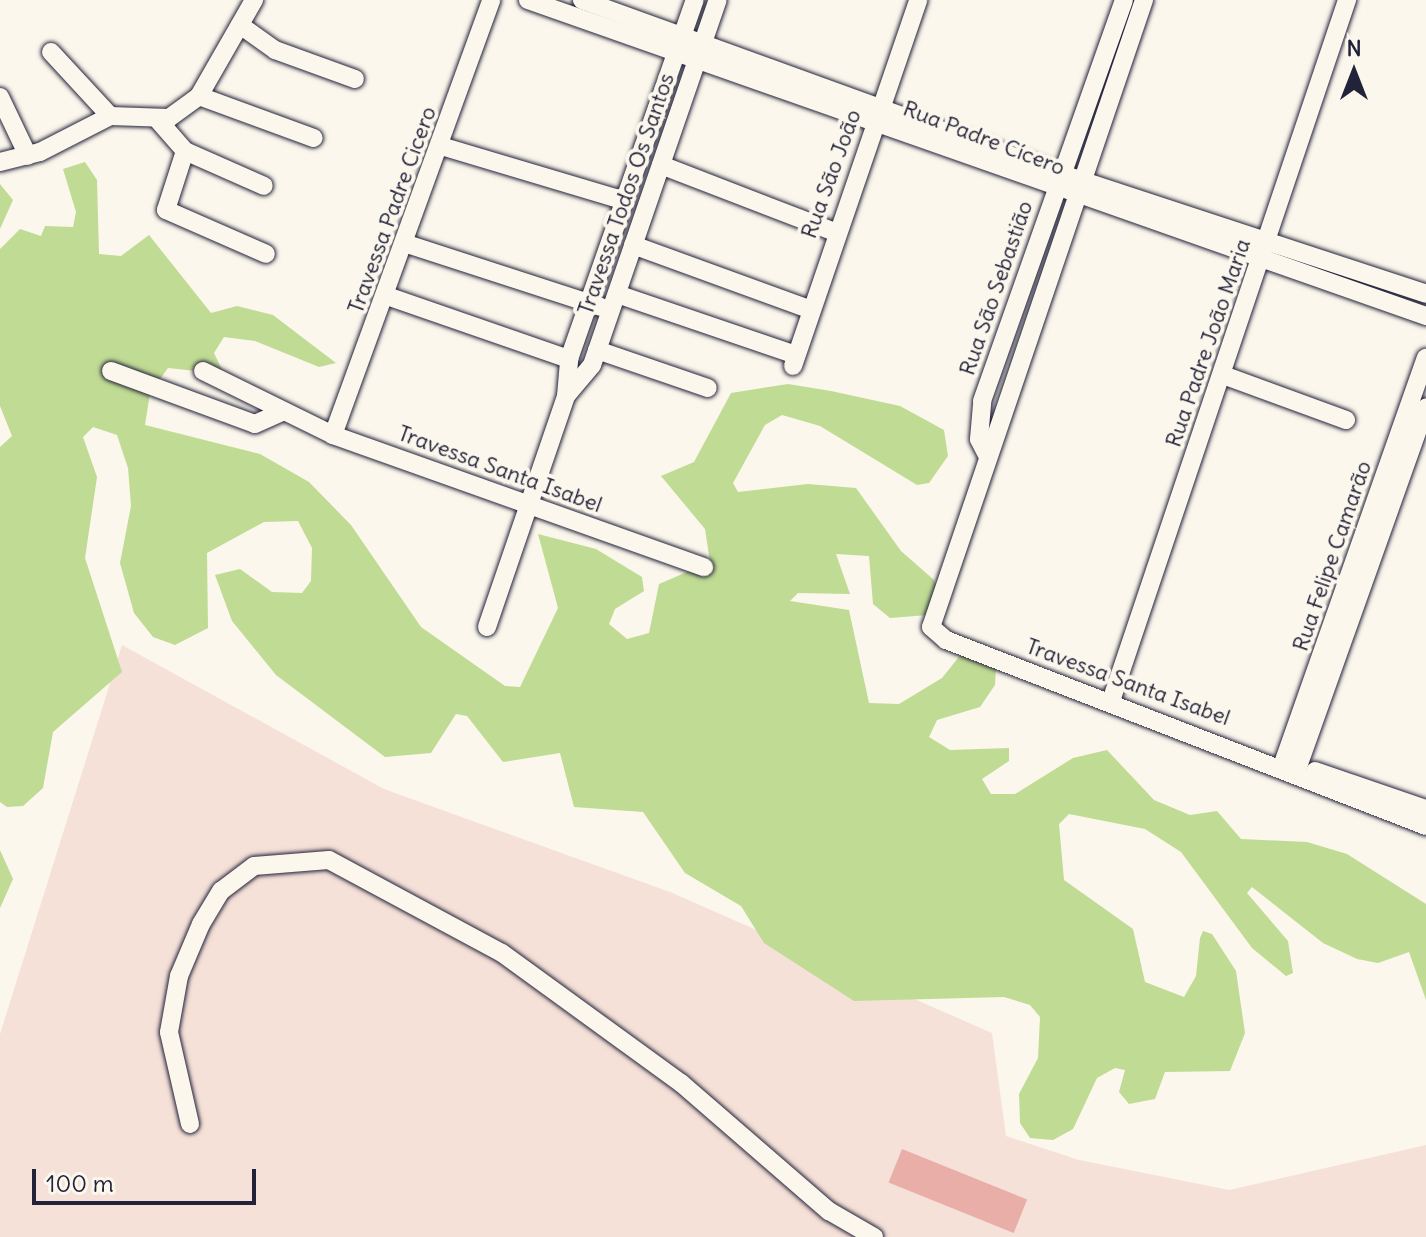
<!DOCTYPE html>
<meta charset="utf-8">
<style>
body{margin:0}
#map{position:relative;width:1426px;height:1237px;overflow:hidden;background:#fbf7ec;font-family:Delius,sans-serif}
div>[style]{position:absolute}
.built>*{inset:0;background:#f6e1d8}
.green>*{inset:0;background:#c0db93}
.building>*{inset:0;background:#e9aea8;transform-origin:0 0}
.roads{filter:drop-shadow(0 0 2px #22223b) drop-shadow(0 0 2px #22223b)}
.minor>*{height:18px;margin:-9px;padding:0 9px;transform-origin:9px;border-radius:9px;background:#fbf7ec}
span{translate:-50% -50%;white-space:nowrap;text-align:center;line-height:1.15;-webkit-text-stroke:8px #fbf7ec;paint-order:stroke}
.street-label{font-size:22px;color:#22223b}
.north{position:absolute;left:1314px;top:32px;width:80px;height:80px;-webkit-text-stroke:6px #fbf7ec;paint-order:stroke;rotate:0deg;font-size:22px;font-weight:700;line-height:32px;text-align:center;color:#22223b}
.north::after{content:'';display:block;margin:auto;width:28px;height:36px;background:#22223b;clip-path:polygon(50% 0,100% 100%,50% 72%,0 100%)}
.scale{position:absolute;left:32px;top:1169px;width:224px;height:36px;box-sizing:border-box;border:4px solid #22223b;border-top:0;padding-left:10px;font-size:24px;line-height:28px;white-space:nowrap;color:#22223b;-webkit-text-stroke:6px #fbf7ec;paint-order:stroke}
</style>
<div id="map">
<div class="built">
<div style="clip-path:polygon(122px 645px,384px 789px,670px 892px,992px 1033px,1006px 1136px,1079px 1160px,1229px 1190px,1426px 1145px,1426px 1237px,0 1237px,0 1034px)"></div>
</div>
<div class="green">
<div style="clip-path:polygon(85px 162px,97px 180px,99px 254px,121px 256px,149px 235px,211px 313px,237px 306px,273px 315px,336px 363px,319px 367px,255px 341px,224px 337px,214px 353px,224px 374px,168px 368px,150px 393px,145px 425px,260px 454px,309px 482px,351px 525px,421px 627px,505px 686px,520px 687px,558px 608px,538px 534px,596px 549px,642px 577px,644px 591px,615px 609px,609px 624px,627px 639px,649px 633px,659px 584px,710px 562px,705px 529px,661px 476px,694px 462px,731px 393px,788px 384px,831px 391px,900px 406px,944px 430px,948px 456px,929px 483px,917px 485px,820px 426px,782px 415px,765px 425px,733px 483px,738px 492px,808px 484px,856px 488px,901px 551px,934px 580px,942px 603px,928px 615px,890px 618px,873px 604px,869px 556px,836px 554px,850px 594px,798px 593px,790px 601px,849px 610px,869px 703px,899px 704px,942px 678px,962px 653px,996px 668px,995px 685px,980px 707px,937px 720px,929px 737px,950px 750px,1009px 748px,1009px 761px,982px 779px,991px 794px,1015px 794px,1073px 758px,1107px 750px,1154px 800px,1190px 815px,1217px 811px,1241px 839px,1307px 842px,1347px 854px,1426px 904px,1426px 1000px,1409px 952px,1378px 963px,1357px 959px,1323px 943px,1252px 887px,1247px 893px,1288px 941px,1293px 973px,1286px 976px,1252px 948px,1181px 852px,1145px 829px,1069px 814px,1059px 824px,1064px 880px,1133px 929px,1145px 982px,1184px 997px,1196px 976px,1200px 938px,1203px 931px,1212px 934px,1236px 971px,1245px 1033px,1230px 1071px,1165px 1072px,1155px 1099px,1129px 1104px,1119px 1092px,1125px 1070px,1115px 1068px,1097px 1078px,1073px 1129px,1053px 1140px,1030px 1138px,1020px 1123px,1019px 1094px,1038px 1058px,1040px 1017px,1030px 1005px,1004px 997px,854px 1001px,764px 943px,741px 906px,685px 873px,643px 812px,574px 807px,560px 753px,503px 762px,467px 716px,456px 714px,431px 753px,385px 757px,276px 675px,232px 621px,215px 575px,240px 569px,272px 592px,302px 593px,311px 581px,312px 548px,298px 521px,264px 522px,207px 553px,208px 628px,175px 645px,153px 637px,134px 613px,120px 563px,131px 506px,128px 468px,117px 435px,93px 427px,83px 437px,97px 477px,85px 558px,122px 672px,53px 732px,43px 788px,23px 806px,7px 807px,0 802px,0 447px,12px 436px,0 406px,0 249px,20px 229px,41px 236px,45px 226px,73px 227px,76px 212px,63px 169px)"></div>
<div style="clip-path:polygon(0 184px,13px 200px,0 229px)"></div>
<div style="clip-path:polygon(0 850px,13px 879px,0 908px)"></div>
</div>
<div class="building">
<div style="left:902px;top:1149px;width:135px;height:36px;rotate:22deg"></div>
</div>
<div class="roads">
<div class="minor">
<div style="left:528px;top:0;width:952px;rotate:19.39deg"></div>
<div style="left:582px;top:0;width:511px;rotate:19.93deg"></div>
<div style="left:1062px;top:174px;width:383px;rotate:18.2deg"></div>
<div style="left:1144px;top:0;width:662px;rotate:108.76deg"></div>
<div style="left:931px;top:627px;width:20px;rotate:41deg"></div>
<div style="left:946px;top:640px;width:515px;rotate:21.18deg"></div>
<div style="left:240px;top:25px;width:43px;rotate:35.5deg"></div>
<div style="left:275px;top:50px;width:85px;rotate:19.9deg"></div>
<div style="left:51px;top:52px;width:87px;rotate:47.3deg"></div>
<div style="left:110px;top:116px;width:59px;rotate:1.9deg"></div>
<div style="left:169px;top:118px;width:37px;rotate:-36deg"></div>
<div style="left:199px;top:96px;width:111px;rotate:-60.2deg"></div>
<div style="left:199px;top:96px;width:122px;rotate:20.1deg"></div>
<div style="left:0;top:97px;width:65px;rotate:64.6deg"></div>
<div style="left:158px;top:120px;width:41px;rotate:48.9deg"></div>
<div style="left:185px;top:151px;width:86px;rotate:23.9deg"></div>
<div style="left:441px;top:146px;width:192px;rotate:16.6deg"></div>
<div style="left:185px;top:151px;width:62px;rotate:107.9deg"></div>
<div style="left:166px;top:210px;width:109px;rotate:23.7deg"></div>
<div style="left:0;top:162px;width:41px;rotate:-14deg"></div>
<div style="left:40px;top:152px;width:79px;rotate:-27.2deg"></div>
<div style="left:661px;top:165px;width:186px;rotate:21.1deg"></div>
<div style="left:407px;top:244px;width:204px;rotate:18deg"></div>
<div style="left:633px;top:245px;width:187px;rotate:20deg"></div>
<div style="left:617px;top:294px;width:189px;rotate:18.8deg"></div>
<div style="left:387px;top:296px;width:193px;rotate:19.1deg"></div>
<div style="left:597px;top:350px;width:117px;rotate:18.9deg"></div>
<div style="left:793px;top:366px;width:387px;rotate:-71.1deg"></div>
<div style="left:111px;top:371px;width:153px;rotate:20.2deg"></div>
<div style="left:255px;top:424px;width:30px;rotate:-24deg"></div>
<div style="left:203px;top:371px;width:145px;rotate:26.2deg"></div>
<div style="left:333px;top:435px;width:394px;rotate:19.6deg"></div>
<div style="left:1223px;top:375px;width:131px;rotate:20.1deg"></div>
<div style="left:566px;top:396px;width:40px;rotate:-50deg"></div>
<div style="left:592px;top:365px;width:386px;rotate:-71deg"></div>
<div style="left:333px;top:435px;width:463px;rotate:-70deg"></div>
<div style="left:988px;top:457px;width:20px;rotate:-117deg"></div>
<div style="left:979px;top:439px;width:38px;rotate:-85deg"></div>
<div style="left:982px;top:401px;width:425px;rotate:-70.5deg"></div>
<div style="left:487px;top:627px;width:244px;rotate:-71.1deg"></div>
<div style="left:566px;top:396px;width:37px;rotate:-85deg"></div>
<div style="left:569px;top:359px;width:380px;rotate:-70.7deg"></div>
<div style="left:1111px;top:701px;width:740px;rotate:-71.39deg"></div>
<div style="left:1281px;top:769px;width:436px;rotate:-70.6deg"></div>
<div style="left:1315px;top:771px;width:117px;rotate:18.9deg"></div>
<div style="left:1295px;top:775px;width:390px;rotate:-70.4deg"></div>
<div style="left:190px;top:1124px;width:94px;rotate:-102.9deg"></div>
<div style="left:169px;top:1032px;width:57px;rotate:-79.9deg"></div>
<div style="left:179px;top:976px;width:56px;rotate:-67.1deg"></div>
<div style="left:201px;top:924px;width:39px;rotate:-59deg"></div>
<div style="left:221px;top:891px;width:41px;rotate:-37.1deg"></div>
<div style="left:254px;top:866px;width:75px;rotate:-4.6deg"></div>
<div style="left:329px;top:860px;width:196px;rotate:28.3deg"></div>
<div style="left:502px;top:953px;width:221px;rotate:36deg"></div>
<div style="left:681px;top:1083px;width:196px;rotate:40.9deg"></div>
<div style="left:829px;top:1211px;width:52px;rotate:30deg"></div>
</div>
</div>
<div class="street-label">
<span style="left:984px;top:138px;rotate:21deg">Rua Padre Cícero</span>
<span style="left:831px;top:174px;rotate:-70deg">Rua São João</span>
<span style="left:626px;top:194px;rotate:-71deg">Travessa Todos Os Santos</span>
<span style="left:392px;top:210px;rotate:-70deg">Travessa Padre Cicero</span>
<span style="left:996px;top:288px;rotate:-71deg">Rua São Sebastião</span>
<span style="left:1208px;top:343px;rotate:-71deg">Rua Padre João Maria</span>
<span style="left:500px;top:469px;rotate:20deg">Travessa Santa Isabel</span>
<span style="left:1332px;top:556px;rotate:-71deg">Rua Felipe Camarão</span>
<span style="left:1128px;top:682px;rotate:20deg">Travessa Santa Isabel</span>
</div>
<div class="north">N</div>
<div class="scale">100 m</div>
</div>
